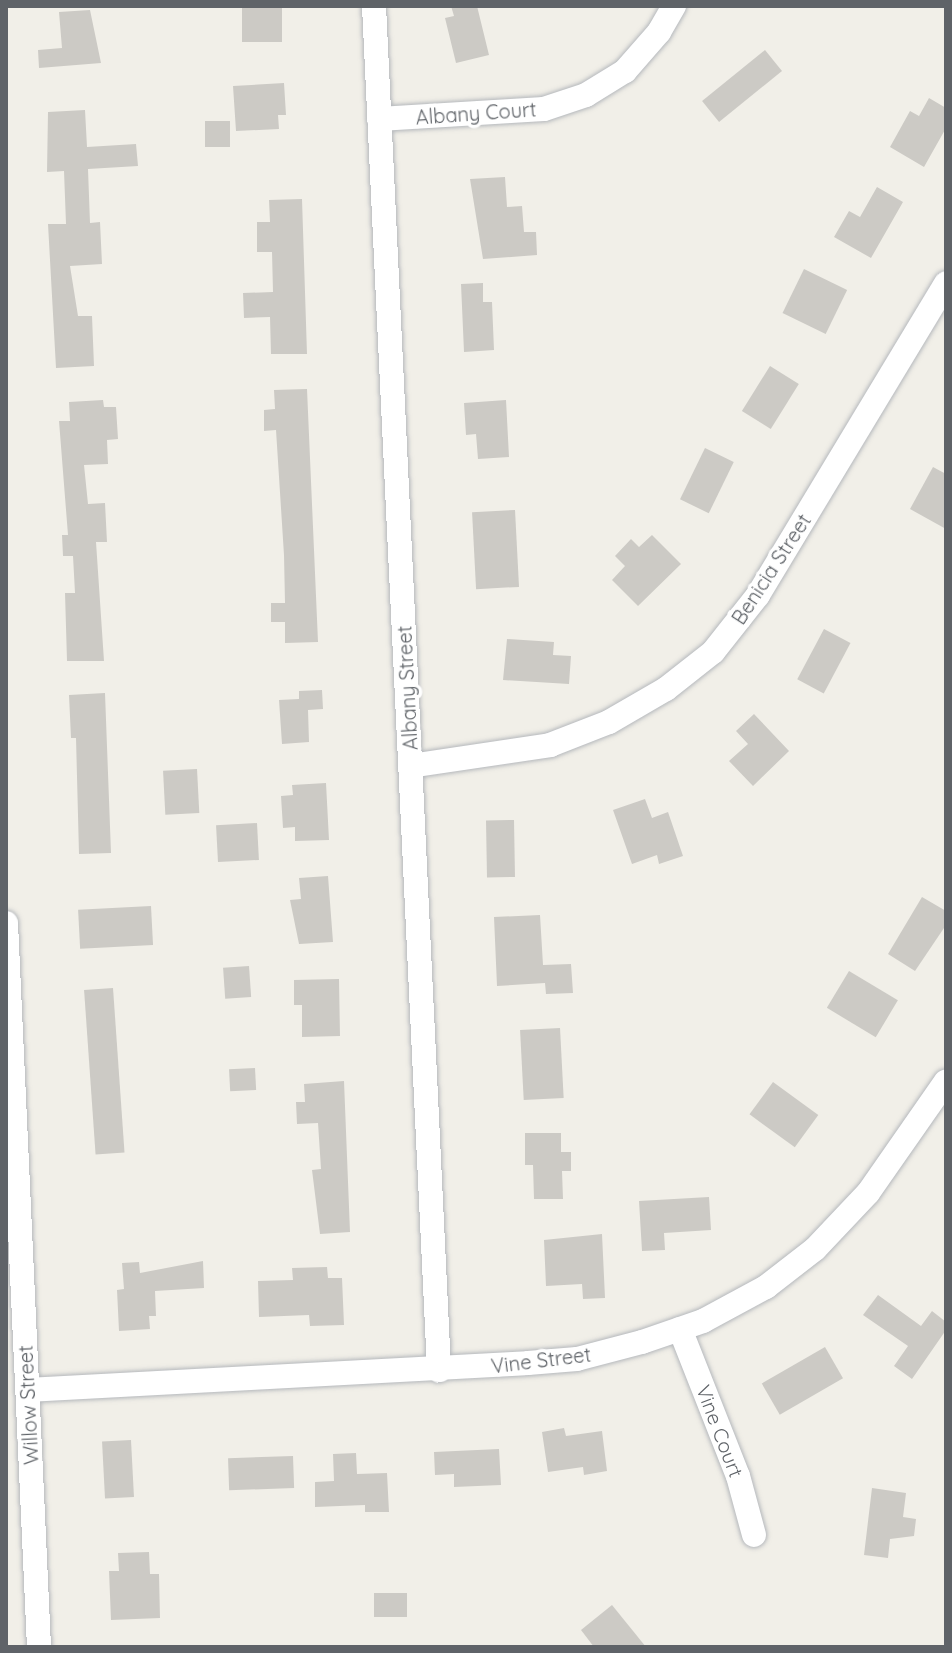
<!DOCTYPE html>
<style>
body{margin:0}
#map{position:relative;width:952px;height:1653px;overflow:hidden;background:#f1efe8;font-family:Quicksand,sans-serif}
div>[style]{position:absolute}
.building>*{inset:0;background:#cccac5;transform-origin:0 0}
.roads{filter:drop-shadow(0 0 2px #b5b8bc) drop-shadow(0 0 2px #b5b8bc)}
.minor>*{height:24px;margin:-12px;padding:0 12px;transform-origin:12px;border-radius:12px;background:#fff}
span{translate:-50% -50%;white-space:nowrap;text-align:center;line-height:1.15;-webkit-text-stroke:7px #fff;paint-order:stroke}
.street-label{font-size:20px;color:#5f6368}
.frame{position:absolute;inset:0;border:8px solid #5f6368;pointer-events:none}
</style>
<div id="map">
<div class="building">
<div style="left:242px;top:6px;width:40px;height:36px"></div>
<div style="clip-path:polygon(451px 6px,477px 6px,489px 55px,456px 63px,445px 18px,454px 16px)"></div>
<div style="clip-path:polygon(90px 10px,101px 63px,39px 68px,38px 50px,62px 48px,59px 12px)"></div>
<div style="left:765px;top:50px;width:27px;height:81px;rotate:51deg"></div>
<div style="clip-path:polygon(284px 83px,286px 115px,278px 115px,279px 129px,236px 131px,233px 86px)"></div>
<div style="clip-path:polygon(929px 98px,946px 108px,946px 128px,924px 167px,890px 147px,910px 111px,919px 116px)"></div>
<div style="clip-path:polygon(85px 110px,87px 147px,136px 144px,138px 166px,88px 169px,90px 223px,100px 222px,102px 264px,70px 266px,78px 316px,92px 316px,94px 366px,56px 368px,48px 224px,66px 224px,64px 171px,47px 172px,48px 112px)"></div>
<div style="left:205px;top:121px;width:25px;height:26px"></div>
<div style="clip-path:polygon(505px 177px,507px 207px,522px 206px,524px 232px,536px 232px,537px 255px,483px 259px,470px 179px)"></div>
<div style="clip-path:polygon(877px 187px,903px 202px,871px 258px,834px 237px,849px 211px,860px 217px)"></div>
<div style="clip-path:polygon(302px 199px,307px 354px,271px 354px,270px 317px,244px 318px,243px 293px,273px 292px,272px 252px,257px 252px,257px 222px,270px 222px,269px 200px)"></div>
<div style="left:804px;top:269px;width:48px;height:49px;rotate:26deg"></div>
<div style="clip-path:polygon(483px 283px,483px 302px,492px 302px,494px 350px,464px 352px,461px 284px)"></div>
<div style="left:770px;top:366px;width:34px;height:53px;rotate:32deg"></div>
<div style="clip-path:polygon(307px 389px,318px 642px,285px 643px,285px 622px,271px 622px,271px 603px,285px 603px,284px 555px,276px 430px,264px 431px,264px 410px,275px 409px,274px 390px)"></div>
<div style="clip-path:polygon(103px 400px,104px 407px,116px 407px,118px 439px,107px 440px,108px 464px,84px 465px,88px 504px,105px 503px,107px 542px,96px 542px,104px 661px,67px 661px,65px 593px,75px 593px,73px 556px,63px 556px,62px 535px,68px 535px,59px 421px,70px 421px,69px 402px)"></div>
<div style="clip-path:polygon(506px 400px,509px 457px,478px 459px,476px 434px,466px 435px,464px 403px)"></div>
<div style="left:705px;top:448px;width:32px;height:57px;rotate:26deg"></div>
<div style="clip-path:polygon(933px 467px,946px 474px,946px 529px,910px 509px)"></div>
<div style="left:515px;top:510px;width:77px;height:43px;rotate:87deg"></div>
<div style="clip-path:polygon(652px 535px,681px 564px,638px 606px,612px 580px,625px 566px,615px 556px,631px 539px,639px 547px)"></div>
<div style="left:824px;top:629px;width:30px;height:57px;rotate:28deg"></div>
<div style="clip-path:polygon(507px 639px,554px 642px,553px 655px,571px 656px,569px 684px,503px 680px)"></div>
<div style="clip-path:polygon(322px 690px,323px 709px,308px 710px,309px 742px,282px 744px,279px 700px,299px 699px,299px 691px)"></div>
<div style="clip-path:polygon(105px 693px,111px 853px,79px 854px,76px 738px,71px 738px,69px 695px)"></div>
<div style="clip-path:polygon(754px 714px,789px 751px,753px 786px,729px 761px,748px 744px,736px 731px)"></div>
<div style="left:197px;top:769px;width:44px;height:34px;rotate:87deg"></div>
<div style="clip-path:polygon(326px 783px,329px 840px,295px 841px,295px 827px,283px 828px,281px 796px,293px 795px,292px 785px)"></div>
<div style="clip-path:polygon(645px 799px,652px 818px,668px 812px,683px 856px,659px 864px,657px 855px,632px 864px,613px 810px)"></div>
<div style="left:514px;top:820px;width:57px;height:28px;rotate:89deg"></div>
<div style="left:257px;top:823px;width:37px;height:41px;rotate:87deg"></div>
<div style="clip-path:polygon(328px 876px,333px 942px,299px 944px,290px 900px,301px 899px,299px 878px)"></div>
<div style="clip-path:polygon(922px 897px,946px 911px,946px 925px,915px 971px,888px 954px)"></div>
<div style="left:151px;top:906px;width:39px;height:73px;rotate:87deg"></div>
<div style="clip-path:polygon(540px 915px,543px 965px,571px 964px,573px 993px,546px 994px,545px 983px,497px 986px,494px 917px)"></div>
<div style="left:249px;top:966px;width:31px;height:26px;rotate:86deg"></div>
<div style="left:849px;top:971px;width:57px;height:43px;rotate:31deg"></div>
<div style="clip-path:polygon(339px 979px,340px 1036px,302px 1037px,302px 1005px,294px 1005px,294px 980px)"></div>
<div style="left:113px;top:988px;width:165px;height:29px;rotate:86deg"></div>
<div style="left:560px;top:1028px;width:70px;height:40px;rotate:87deg"></div>
<div style="left:255px;top:1068px;width:22px;height:26px;rotate:87deg"></div>
<div style="clip-path:polygon(344px 1081px,350px 1232px,320px 1234px,312px 1170px,321px 1169px,318px 1123px,297px 1124px,296px 1102px,305px 1102px,304px 1084px)"></div>
<div style="left:773px;top:1082px;width:56px;height:40px;rotate:36deg"></div>
<div style="clip-path:polygon(525px 1133px,561px 1133px,561px 1152px,571px 1152px,571px 1171px,562px 1171px,563px 1199px,534px 1199px,533px 1165px,525px 1165px)"></div>
<div style="clip-path:polygon(709px 1197px,711px 1230px,664px 1233px,665px 1250px,642px 1251px,639px 1201px)"></div>
<div style="clip-path:polygon(602px 1234px,605px 1298px,583px 1299px,582px 1284px,546px 1286px,544px 1240px)"></div>
<div style="clip-path:polygon(203px 1261px,204px 1288px,155px 1291px,156px 1316px,149px 1316px,150px 1329px,119px 1331px,117px 1290px,124px 1289px,122px 1263px,139px 1262px,140px 1273px)"></div>
<div style="clip-path:polygon(327px 1267px,328px 1278px,342px 1278px,344px 1325px,310px 1326px,309px 1315px,259px 1317px,258px 1281px,293px 1280px,292px 1268px)"></div>
<div style="clip-path:polygon(878px 1295px,921px 1326px,932px 1311px,946px 1322px,946px 1330px,912px 1379px,894px 1366px,908px 1346px,863px 1315px)"></div>
<div style="left:825px;top:1347px;width:36px;height:73px;rotate:60deg"></div>
<div style="clip-path:polygon(564px 1428px,566px 1436px,602px 1431px,607px 1471px,584px 1475px,583px 1467px,548px 1472px,542px 1432px)"></div>
<div style="left:131px;top:1440px;width:57px;height:29px;rotate:87deg"></div>
<div style="clip-path:polygon(499px 1449px,501px 1485px,454px 1487px,454px 1474px,435px 1475px,434px 1452px)"></div>
<div style="clip-path:polygon(356px 1453px,357px 1474px,387px 1473px,389px 1512px,365px 1512px,365px 1505px,315px 1507px,315px 1482px,334px 1481px,333px 1454px)"></div>
<div style="left:293px;top:1456px;width:32px;height:65px;rotate:88deg"></div>
<div style="clip-path:polygon(872px 1488px,906px 1493px,903px 1517px,916px 1519px,914px 1536px,890px 1539px,888px 1558px,864px 1555px)"></div>
<div style="clip-path:polygon(149px 1552px,150px 1574px,159px 1574px,160px 1618px,111px 1620px,109px 1571px,119px 1571px,118px 1553px)"></div>
<div style="left:374px;top:1593px;width:33px;height:24px"></div>
<div style="clip-path:polygon(612px 1605px,646px 1647px,594px 1647px,581px 1630px)"></div>
</div>
<div class="roads">
<div class="minor">
<div style="left:374px;top:6px;width:1366px;rotate:87.27deg"></div>
<div style="left:379px;top:119px;width:165px;rotate:-3.5deg"></div>
<div style="left:544px;top:109px;width:44px;rotate:-18.4deg"></div>
<div style="left:586px;top:95px;width:46px;rotate:-31.6deg"></div>
<div style="left:625px;top:71px;width:52px;rotate:-48.9deg"></div>
<div style="left:659px;top:32px;width:30px;rotate:-60deg"></div>
<div style="left:410px;top:766px;width:142px;rotate:-8.5deg"></div>
<div style="left:550px;top:745px;width:63px;rotate:-21.3deg"></div>
<div style="left:609px;top:722px;width:66px;rotate:-30.1deg"></div>
<div style="left:666px;top:689px;width:60px;rotate:-38.2deg"></div>
<div style="left:713px;top:652px;width:73px;rotate:-51.7deg"></div>
<div style="left:758px;top:595px;width:364px;rotate:-58.9deg"></div>
<div style="left:6px;top:923px;width:725px;rotate:87.39deg"></div>
<div style="left:680px;top:1329px;width:158px;rotate:68.5deg"></div>
<div style="left:738px;top:1476px;width:61px;rotate:74.8deg"></div>
<div style="left:27px;top:1390px;width:502px;rotate:-3.08deg"></div>
<div style="left:528px;top:1363px;width:49px;rotate:-4.7deg"></div>
<div style="left:577px;top:1359px;width:67px;rotate:-14.7deg"></div>
<div style="left:642px;top:1342px;width:65px;rotate:-19deg"></div>
<div style="left:703px;top:1321px;width:72px;rotate:-28.4deg"></div>
<div style="left:766px;top:1287px;width:62px;rotate:-37.8deg"></div>
<div style="left:815px;top:1249px;width:77px;rotate:-46.6deg"></div>
<div style="left:868px;top:1193px;width:136px;rotate:-55.1deg"></div>
</div>
</div>
<div class="street-label">
<span style="left:476px;top:113px;rotate:-4deg">Albany Court</span>
<span style="left:771px;top:569px;rotate:-57deg">Benicia Street</span>
<span style="left:407px;top:688px;rotate:-93deg">Albany Street</span>
<span style="left:541px;top:1360px;rotate:-7deg">Vine Street</span>
<span style="left:28px;top:1405px;rotate:-93deg">Willow Street</span>
<span style="left:720px;top:1431px;rotate:69deg">Vine Court</span>
</div>
<div class="frame"></div>
</div>
